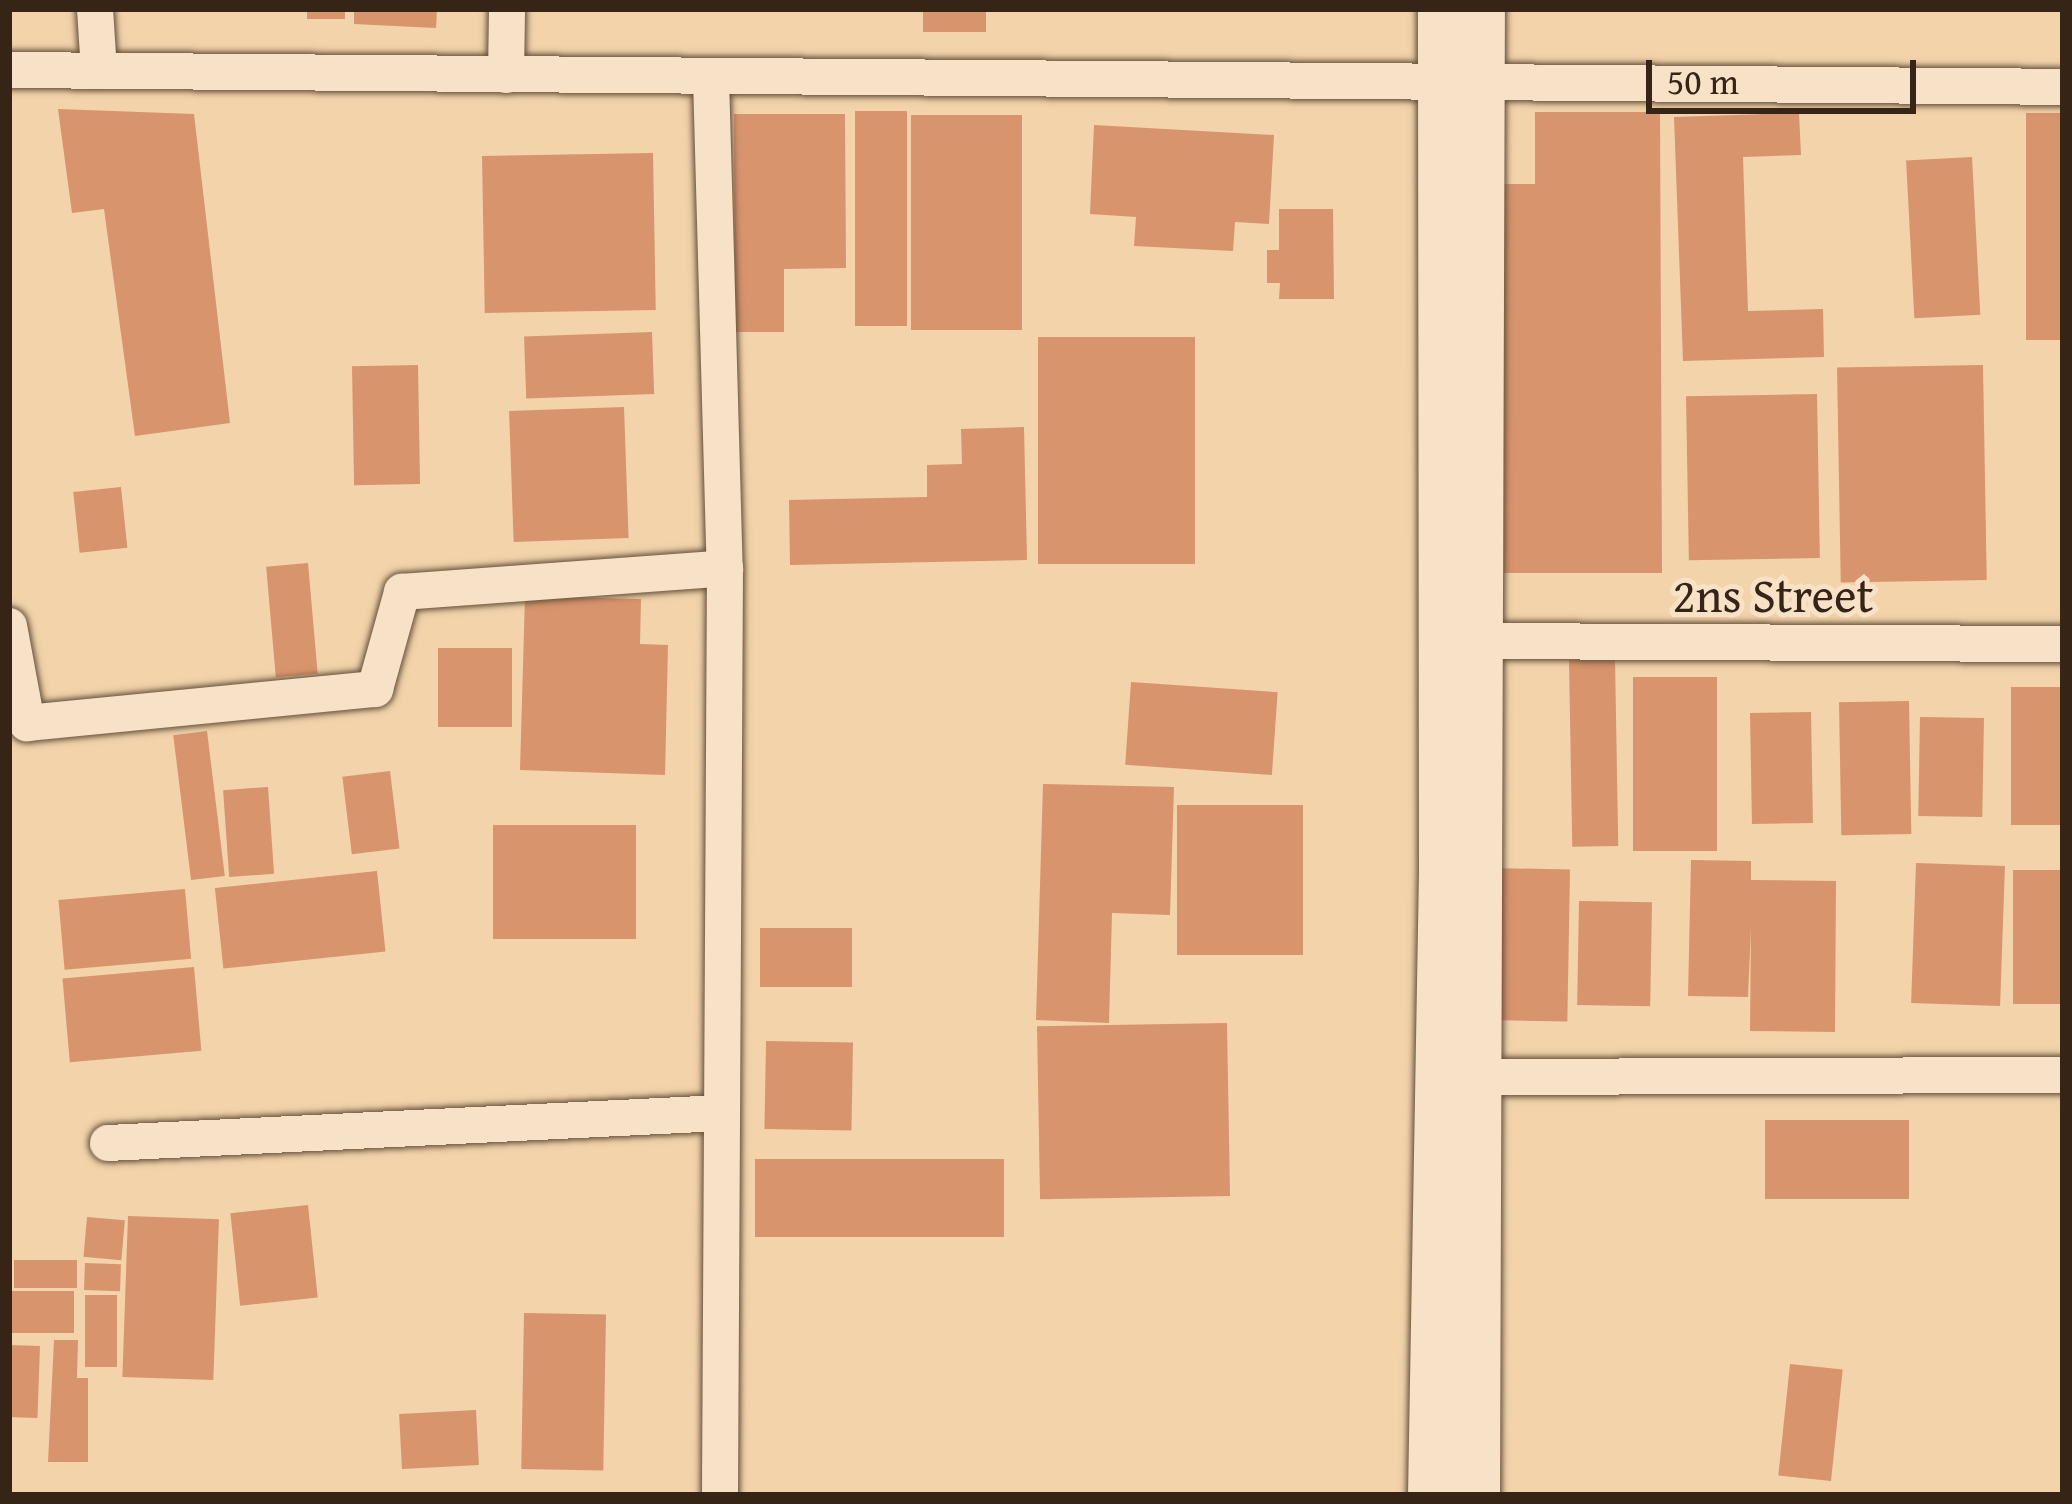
<!DOCTYPE html>
<style>
body{margin:0}
#map{position:relative;width:2072px;height:1504px;overflow:hidden;background:#f2d3aa;font-family:"Gentium Book Plus",serif}
div>[style]{position:absolute}
.building>*{inset:0;background:#d8946d;transform-origin:0 0}
.roads{filter:drop-shadow(0 0 3px #65503b) drop-shadow(0 0 3px #65503b)}
.minor>*{height:36px;margin:-18px;padding:0 18px;transform-origin:18px;border-radius:18px;background:#f7e2c8}
.secondary>*{height:51px;margin:-25.5px;padding:0 25.5px;transform-origin:25.5px;border-radius:25.5px;background:#f7e2c8}
span{translate:-50% -50%;white-space:nowrap;text-align:center;line-height:1.15;-webkit-text-stroke:10px #f7e2c8;paint-order:stroke}
.street-label{font-size:48px;color:#362416}
.frame{position:absolute;inset:0;border:12px solid #362416;pointer-events:none}
.scale{position:absolute;left:1646px;top:60px;width:270px;height:54px;box-sizing:border-box;border:6px solid #362416;border-top:0;padding-left:15px;font-size:36px;line-height:42px;white-space:nowrap;color:#362416;-webkit-text-stroke:9px #f7e2c8;paint-order:stroke}
</style>
<div id="map">
<div class="building">
<div style="left:307px;top:9px;width:38px;height:10px"></div>
<div style="clip-path:polygon(354px 9px,437px 9px,436px 28px,354px 24px)"></div>
<div style="left:923px;top:9px;width:63px;height:23px"></div>
<div style="clip-path:polygon(58px 109px,194px 114px,230px 423px,135px 436px,104px 209px,72px 213px)"></div>
<div style="left:855px;top:111px;width:52px;height:215px"></div>
<div style="clip-path:polygon(1535px 112px,1660px 112px,1662px 573px,1504px 573px,1502px 184px,1535px 184px)"></div>
<div style="clip-path:polygon(1799px 113px,1801px 155px,1743px 157px,1748px 311px,1823px 309px,1824px 357px,1683px 361px,1674px 117px)"></div>
<div style="left:2063px;top:113px;width:227px;height:37px;rotate:90deg"></div>
<div style="clip-path:polygon(734px 114px,845px 114px,846px 268px,784px 269px,784px 332px,735px 332px)"></div>
<div style="left:911px;top:115px;width:111px;height:215px"></div>
<div style="clip-path:polygon(1094px 125px,1274px 135px,1269px 224px,1235px 222px,1233px 251px,1134px 246px,1136px 217px,1090px 214px)"></div>
<div style="left:653px;top:153px;width:157px;height:171px;rotate:89deg"></div>
<div style="left:1972px;top:157px;width:158px;height:66px;rotate:87deg"></div>
<div style="clip-path:polygon(1279px 209px,1333px 209px,1334px 299px,1279px 299px,1280px 283px,1267px 283px,1267px 250px,1279px 250px)"></div>
<div style="left:652px;top:332px;width:62px;height:128px;rotate:88deg"></div>
<div style="left:1038px;top:337px;width:157px;height:227px"></div>
<div style="left:418px;top:365px;width:119px;height:66px;rotate:89deg"></div>
<div style="left:1983px;top:365px;width:215px;height:146px;rotate:89deg"></div>
<div style="left:1817px;top:394px;width:164px;height:131px;rotate:89deg"></div>
<div style="left:624px;top:407px;width:131px;height:115px;rotate:88deg"></div>
<div style="clip-path:polygon(1024px 427px,1027px 560px,790px 565px,789px 500px,927px 497px,927px 465px,962px 464px,961px 429px)"></div>
<div style="left:121px;top:487px;width:61px;height:48px;rotate:84deg"></div>
<div style="left:308px;top:563px;width:111px;height:42px;rotate:85deg"></div>
<div style="clip-path:polygon(525px 596px,641px 599px,640px 644px,668px 645px,665px 775px,520px 770px)"></div>
<div style="left:438px;top:648px;width:74px;height:79px"></div>
<div style="left:1615px;top:659px;width:187px;height:46px;rotate:89deg"></div>
<div style="left:1633px;top:677px;width:84px;height:174px"></div>
<div style="left:1131px;top:682px;width:147px;height:83px;rotate:4deg"></div>
<div style="left:2063px;top:687px;width:138px;height:52px;rotate:90deg"></div>
<div style="left:1909px;top:701px;width:133px;height:70px;rotate:89deg"></div>
<div style="left:1811px;top:712px;width:111px;height:61px;rotate:89deg"></div>
<div style="left:1920px;top:717px;width:64px;height:99px;rotate:1deg"></div>
<div style="left:207px;top:731px;width:146px;height:34px;rotate:83deg"></div>
<div style="left:390px;top:771px;width:78px;height:48px;rotate:83deg"></div>
<div style="clip-path:polygon(1043px 784px,1174px 787px,1170px 915px,1112px 913px,1109px 1023px,1036px 1020px)"></div>
<div style="left:268px;top:787px;width:87px;height:45px;rotate:86deg"></div>
<div style="left:1177px;top:805px;width:126px;height:150px"></div>
<div style="left:493px;top:825px;width:143px;height:114px"></div>
<div style="clip-path:polygon(1691px 860px,1751px 861px,1751px 880px,1836px 881px,1835px 1032px,1750px 1031px,1751px 927px,1748px 997px,1688px 996px)"></div>
<div style="left:1916px;top:863px;width:89px;height:140px;rotate:2deg"></div>
<div style="left:1489px;top:868px;width:81px;height:152px;rotate:1deg"></div>
<div style="left:2013px;top:870px;width:50px;height:134px"></div>
<div style="left:377px;top:871px;width:81px;height:163px;rotate:84deg"></div>
<div style="left:185px;top:889px;width:70px;height:127px;rotate:85deg"></div>
<div style="left:1579px;top:901px;width:73px;height:104px;rotate:1deg"></div>
<div style="left:760px;top:928px;width:92px;height:59px"></div>
<div style="left:194px;top:967px;width:84px;height:132px;rotate:85deg"></div>
<div style="left:1227px;top:1023px;width:173px;height:190px;rotate:89deg"></div>
<div style="left:766px;top:1041px;width:87px;height:88px;rotate:1deg"></div>
<div style="left:1909px;top:1120px;width:79px;height:144px;rotate:90deg"></div>
<div style="left:755px;top:1159px;width:249px;height:78px"></div>
<div style="left:308px;top:1205px;width:93px;height:78px;rotate:84deg"></div>
<div style="left:128px;top:1216px;width:91px;height:161px;rotate:2deg"></div>
<div style="left:87px;top:1217px;width:38px;height:40px;rotate:5deg"></div>
<div style="left:77px;top:1260px;width:28px;height:63px;rotate:90deg"></div>
<div style="left:85px;top:1263px;width:36px;height:27px;rotate:2deg"></div>
<div style="left:9px;top:1291px;width:65px;height:42px"></div>
<div style="left:85px;top:1295px;width:32px;height:72px"></div>
<div style="left:524px;top:1313px;width:82px;height:156px;rotate:1deg"></div>
<div style="clip-path:polygon(54px 1340px,78px 1340px,77px 1378px,88px 1378px,88px 1462px,48px 1462px)"></div>
<div style="left:9px;top:1345px;width:31px;height:72px;rotate:2deg"></div>
<div style="left:1790px;top:1364px;width:53px;height:112px;rotate:6deg"></div>
<div style="left:476px;top:1410px;width:55px;height:77px;rotate:87deg"></div>
</div>
<div class="roads">
<div class="minor">
<div style="left:95px;top:9px;width:62px;rotate:86.3deg"></div>
<div style="left:9px;top:70px;width:2054px;rotate:0.47deg"></div>
<div style="left:506px;top:75px;width:66px;rotate:-89.1deg"></div>
<div style="left:711px;top:78px;width:490px;rotate:88.4deg"></div>
<div style="left:725px;top:568px;width:927px;rotate:90.31deg"></div>
<div style="left:9px;top:626px;width:99px;rotate:79.5deg"></div>
<div style="left:27px;top:723px;width:350px;rotate:-5.6deg"></div>
<div style="left:375px;top:689px;width:101px;rotate:-74.4deg"></div>
<div style="left:402px;top:592px;width:324px;rotate:-4.2deg"></div>
<div style="left:1482px;top:641px;width:581px;rotate:0.3deg"></div>
<div style="left:1477px;top:1077px;width:586px;rotate:-0.2deg"></div>
<div style="left:108px;top:1143px;width:615px;rotate:-2.8deg"></div>
</div>
<div class="secondary">
<div style="left:1433px;top:1495px;width:627px;rotate:-88.99deg"></div>
<div style="left:1444px;top:868px;width:859px;rotate:-90.07deg"></div>
<div style="left:1474px;top:1495px;width:1486px;rotate:-89.81deg"></div>
</div>
</div>
<div class="street-label">
<span style="left:1773px;top:595px">2ns Street</span>
</div>
<div class="frame"></div>
<div class="scale">50 m</div>
</div>
